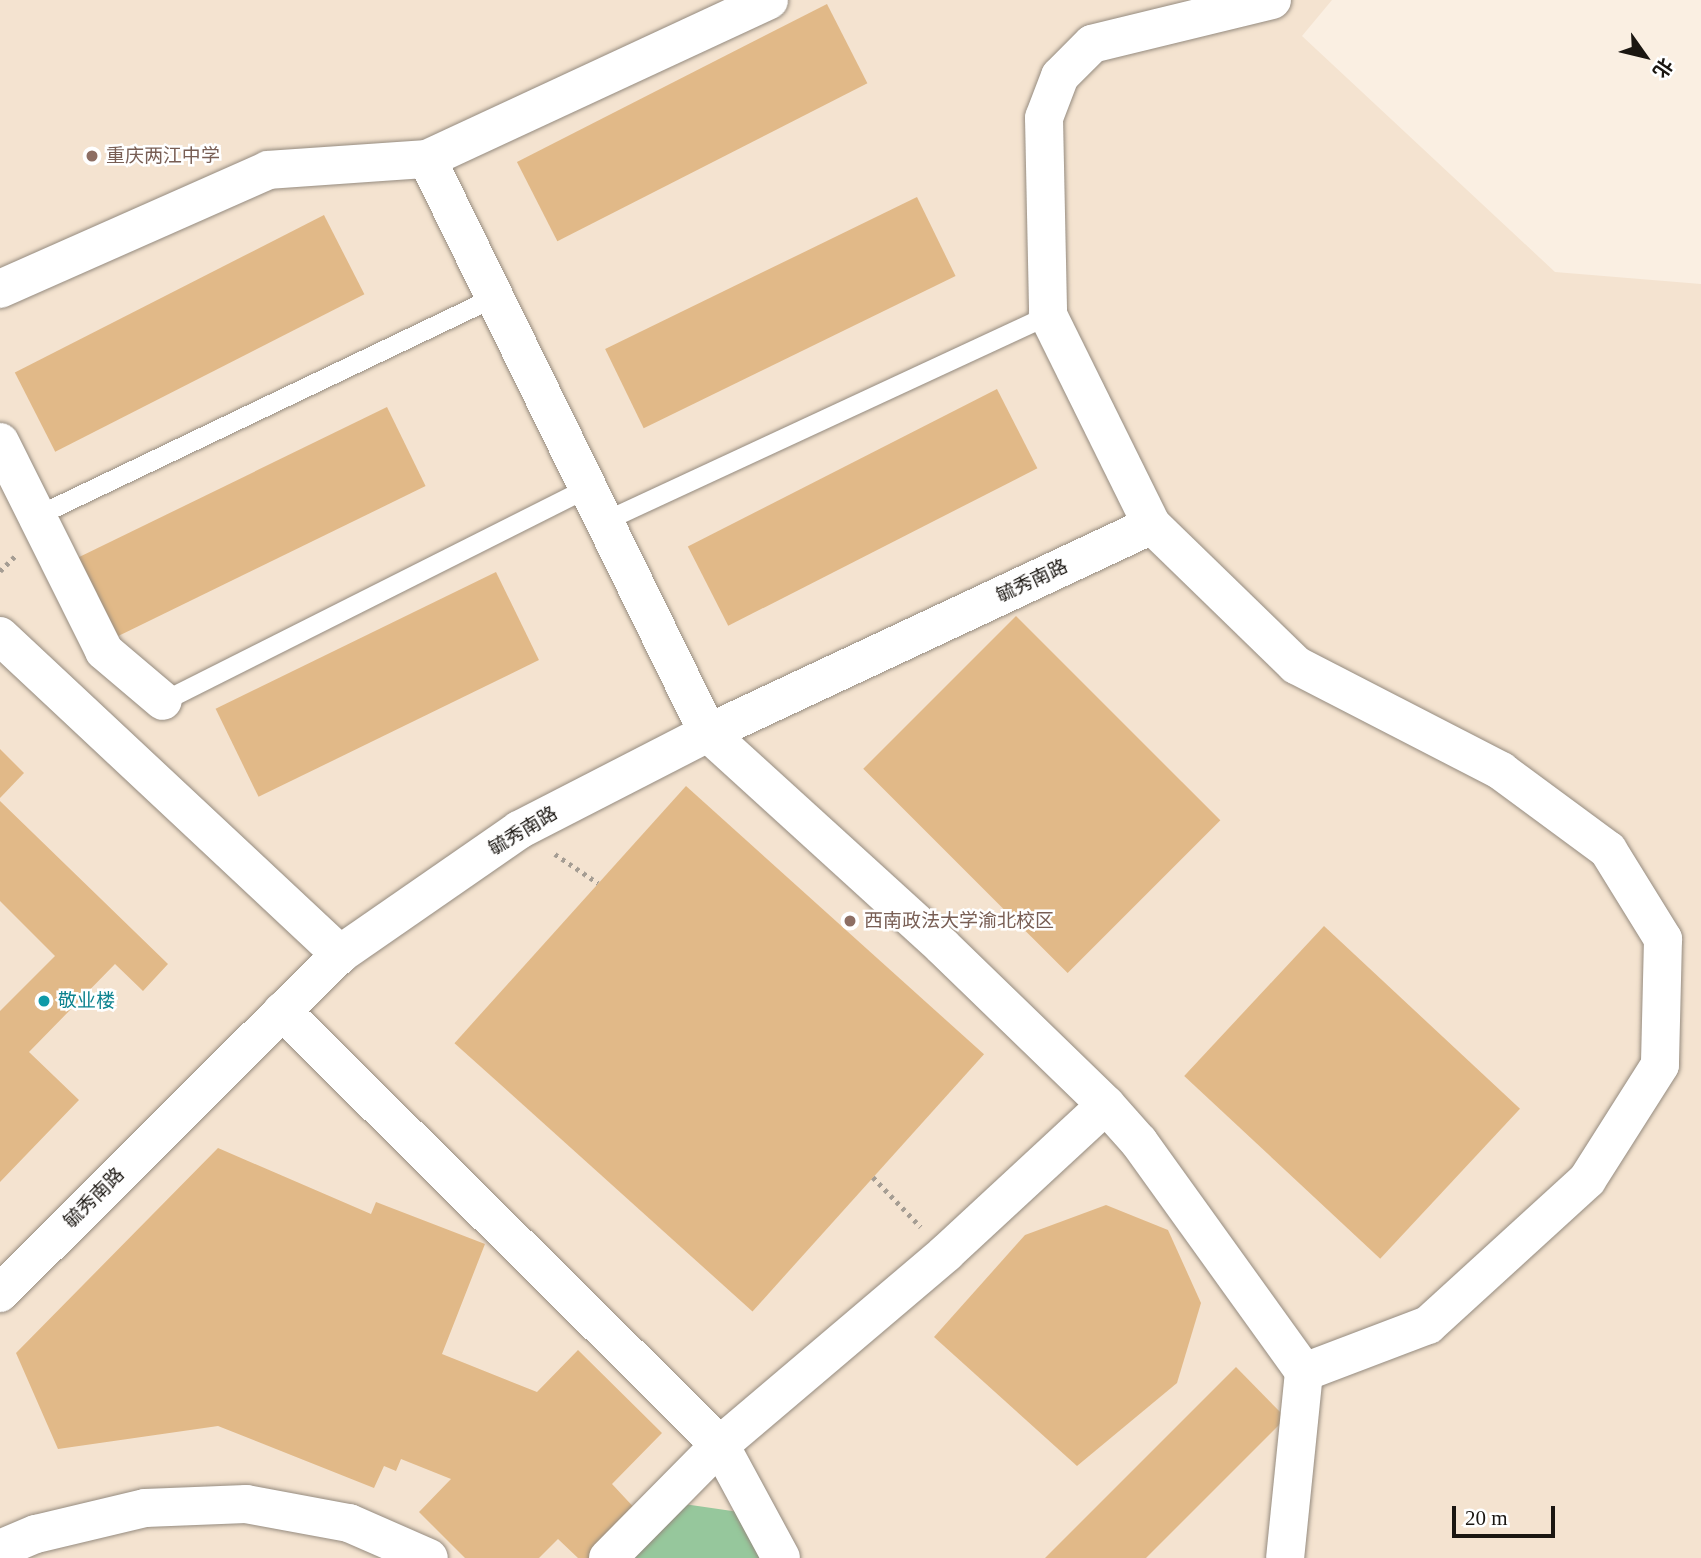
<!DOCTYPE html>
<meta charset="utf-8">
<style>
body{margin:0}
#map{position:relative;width:1701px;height:1558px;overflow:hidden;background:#faefe2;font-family:"Times New Roman","Noto Sans SC",serif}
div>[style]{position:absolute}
.built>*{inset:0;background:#f4e3d0}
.forest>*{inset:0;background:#96c79c}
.building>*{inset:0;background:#e1b988;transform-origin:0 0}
.path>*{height:4.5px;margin-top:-2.25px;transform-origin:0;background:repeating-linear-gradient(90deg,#a59d93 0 3.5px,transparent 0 8.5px)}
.roads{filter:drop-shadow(0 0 2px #958b7f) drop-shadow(0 0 2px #958b7f)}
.lane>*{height:19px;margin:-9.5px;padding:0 9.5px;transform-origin:9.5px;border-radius:9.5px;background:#fff}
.street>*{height:38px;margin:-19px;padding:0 19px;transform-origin:19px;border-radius:19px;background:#fff}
.dots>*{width:19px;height:19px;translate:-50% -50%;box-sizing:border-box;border:4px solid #fff;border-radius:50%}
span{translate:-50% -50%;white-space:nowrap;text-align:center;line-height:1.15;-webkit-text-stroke:5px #fff;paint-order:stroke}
.education-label{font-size:19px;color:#785e54}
.left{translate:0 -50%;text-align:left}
.street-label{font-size:19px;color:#1a1611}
.culture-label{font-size:19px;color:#0d838f}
.north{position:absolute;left:1610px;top:21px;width:70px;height:70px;-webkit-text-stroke:5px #fff;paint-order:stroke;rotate:124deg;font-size:19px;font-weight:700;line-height:28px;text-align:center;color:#1a1611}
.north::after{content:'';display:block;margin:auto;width:24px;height:32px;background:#1a1611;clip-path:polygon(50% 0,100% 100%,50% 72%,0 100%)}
.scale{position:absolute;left:1452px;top:1506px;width:103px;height:32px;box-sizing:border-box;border:4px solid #1a1611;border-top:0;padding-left:9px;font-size:21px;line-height:24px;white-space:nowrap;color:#1a1611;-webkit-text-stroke:5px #fff;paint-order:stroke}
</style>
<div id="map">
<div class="built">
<div style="clip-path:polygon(0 0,1332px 0,1302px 36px,1555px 272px,1701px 284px,1701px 1558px,0 1558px)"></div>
</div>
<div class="forest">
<div style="clip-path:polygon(684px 1504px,739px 1512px,765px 1558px,630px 1558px)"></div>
</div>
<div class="building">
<div style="left:827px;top:4px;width:89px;height:348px;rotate:63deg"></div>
<div style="left:917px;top:197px;width:88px;height:347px;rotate:64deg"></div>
<div style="left:324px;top:215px;width:89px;height:347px;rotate:63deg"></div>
<div style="left:997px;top:389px;width:89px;height:347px;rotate:63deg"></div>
<div style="left:387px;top:407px;width:88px;height:347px;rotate:64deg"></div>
<div style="left:496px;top:572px;width:98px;height:312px;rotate:64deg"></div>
<div style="left:1016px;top:616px;width:289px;height:216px;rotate:45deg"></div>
<div style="clip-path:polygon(0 749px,24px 773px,0 798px)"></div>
<div style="left:686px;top:786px;width:401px;height:346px;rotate:42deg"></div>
<div style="clip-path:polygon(0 801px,168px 964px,143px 991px,115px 964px,29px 1052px,79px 1100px,0 1182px,0 1011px,55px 956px,0 901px)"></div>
<div style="left:1324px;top:926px;width:268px;height:205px;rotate:43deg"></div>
<div style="clip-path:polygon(218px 1148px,371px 1214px,376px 1202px,485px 1244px,442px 1354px,537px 1392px,578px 1350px,662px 1433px,612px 1484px,640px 1514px,597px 1558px,578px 1558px,558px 1539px,539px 1558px,465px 1558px,419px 1512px,451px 1479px,401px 1459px,396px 1471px,384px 1466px,374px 1488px,218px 1426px,58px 1449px,16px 1353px)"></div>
<div style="clip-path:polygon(1106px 1205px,1168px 1230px,1201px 1303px,1177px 1383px,1077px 1466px,934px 1337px,1025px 1235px)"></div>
<div style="clip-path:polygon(1236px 1367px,1286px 1418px,1146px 1558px,1045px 1558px)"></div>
</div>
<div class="path">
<div style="left:0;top:571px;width:24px;rotate:-45deg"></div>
<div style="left:555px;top:854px;width:52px;rotate:34deg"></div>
<div style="left:873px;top:1177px;width:69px;rotate:46.2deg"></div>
</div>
<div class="roads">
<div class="lane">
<div style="left:36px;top:516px;width:508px;rotate:-25.56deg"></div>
<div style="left:602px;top:522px;width:492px;rotate:-24.9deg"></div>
<div style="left:163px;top:701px;width:474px;rotate:-26.7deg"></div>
</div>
<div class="street">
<div style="left:1272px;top:0;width:185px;rotate:166.3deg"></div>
<div style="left:1092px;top:44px;width:45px;rotate:135deg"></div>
<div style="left:1060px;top:76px;width:45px;rotate:110.9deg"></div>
<div style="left:1044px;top:118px;width:197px;rotate:88.8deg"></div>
<div style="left:1048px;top:315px;width:234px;rotate:63.7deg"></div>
<div style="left:1152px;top:525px;width:201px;rotate:44.2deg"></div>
<div style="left:1296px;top:665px;width:231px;rotate:27.3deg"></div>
<div style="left:1501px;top:771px;width:133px;rotate:36.4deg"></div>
<div style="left:1608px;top:850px;width:105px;rotate:58.3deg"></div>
<div style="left:1663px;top:939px;width:126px;rotate:91.4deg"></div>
<div style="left:1660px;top:1065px;width:136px;rotate:122.4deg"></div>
<div style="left:1587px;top:1180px;width:215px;rotate:137.6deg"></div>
<div style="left:1428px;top:1325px;width:133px;rotate:159.2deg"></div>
<div style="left:427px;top:159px;width:639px;rotate:63.92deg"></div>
<div style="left:708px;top:733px;width:316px;rotate:42.3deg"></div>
<div style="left:942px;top:946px;width:228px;rotate:44.1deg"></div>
<div style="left:1106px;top:1105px;width:50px;rotate:48.3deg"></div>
<div style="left:1139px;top:1142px;width:283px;rotate:54.3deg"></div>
<div style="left:1304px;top:1372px;width:187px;rotate:95.8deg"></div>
<div style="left:0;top:289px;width:293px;rotate:-23.9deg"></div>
<div style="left:268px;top:170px;width:159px;rotate:-4deg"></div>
<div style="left:427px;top:159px;width:377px;rotate:-24.9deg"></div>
<div style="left:0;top:442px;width:233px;rotate:63.5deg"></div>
<div style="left:104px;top:651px;width:77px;rotate:40.3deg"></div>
<div style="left:0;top:636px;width:466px;rotate:43.1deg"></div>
<div style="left:282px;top:1011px;width:617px;rotate:44.74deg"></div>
<div style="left:720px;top:1445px;width:128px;rotate:61.6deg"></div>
<div style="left:0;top:1293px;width:480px;rotate:-44.9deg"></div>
<div style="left:340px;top:954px;width:218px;rotate:-34.7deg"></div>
<div style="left:519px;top:830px;width:212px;rotate:-27.2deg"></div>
<div style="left:708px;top:733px;width:490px;rotate:-25.1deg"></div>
<div style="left:0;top:1549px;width:39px;rotate:-23deg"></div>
<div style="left:36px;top:1534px;width:112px;rotate:-13.4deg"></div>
<div style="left:145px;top:1508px;width:101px;rotate:-2.3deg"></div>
<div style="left:246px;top:1504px;width:105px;rotate:10.5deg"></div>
<div style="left:349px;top:1523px;width:87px;rotate:23.6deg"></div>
<div style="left:608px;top:1558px;width:159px;rotate:-45.3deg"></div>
<div style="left:720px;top:1445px;width:297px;rotate:-40.3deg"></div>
<div style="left:946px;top:1253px;width:218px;rotate:-42.8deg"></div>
</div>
</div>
<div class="dots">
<div style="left:92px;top:156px;background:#8d6e63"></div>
<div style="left:850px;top:921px;background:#8d6e63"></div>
<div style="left:44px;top:1001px;background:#0f9aa8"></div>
</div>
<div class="education-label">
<span class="left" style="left:106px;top:156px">重庆两江中学</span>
<span class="left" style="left:864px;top:921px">西南政法大学渝北校区</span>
</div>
<div class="street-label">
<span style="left:1032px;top:581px;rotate:-25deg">毓秀南路</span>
<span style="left:523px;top:831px;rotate:-31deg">毓秀南路</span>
<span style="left:94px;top:1198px;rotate:-45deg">毓秀南路</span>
</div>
<div class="culture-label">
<span class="left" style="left:58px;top:1001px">敬业楼</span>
</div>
<div class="north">北</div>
<div class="scale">20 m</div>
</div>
